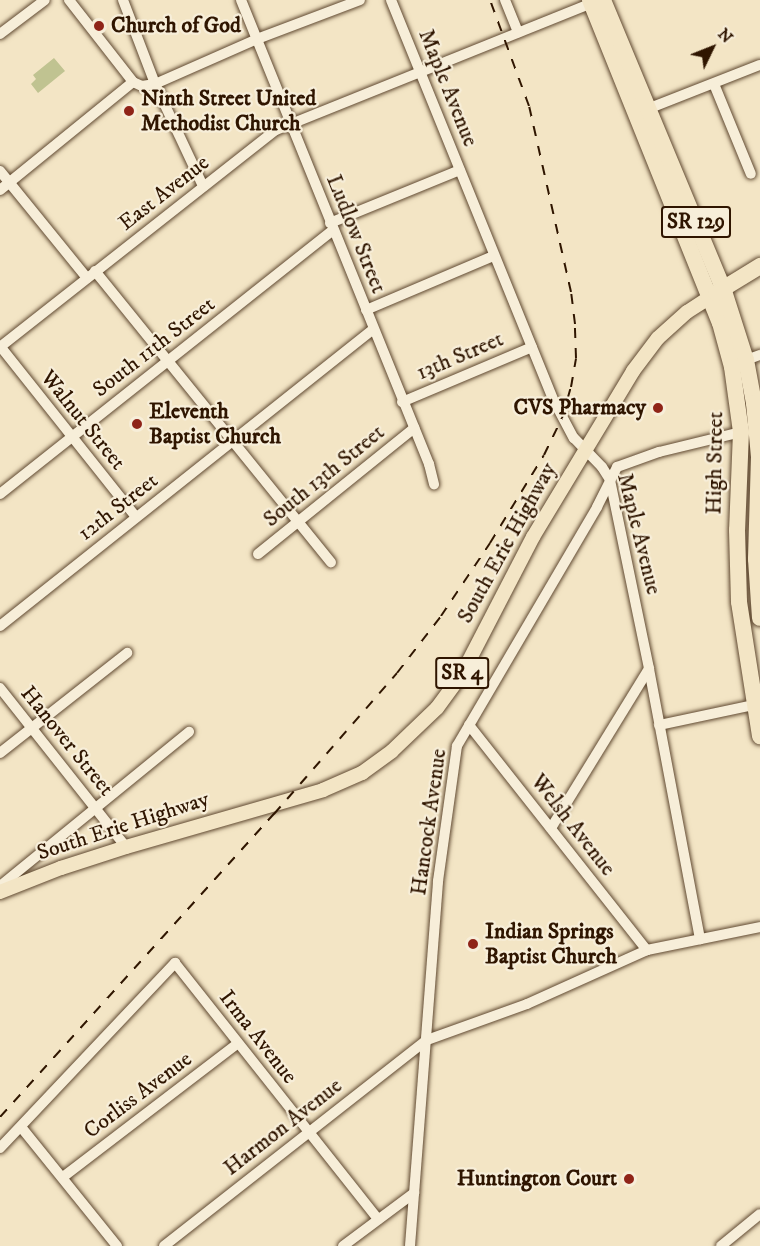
<!DOCTYPE html>
<style>
body{margin:0}
#map{position:relative;width:760px;height:1246px;overflow:hidden;background:#f3e5c5;font-family:"IM FELL DW Pica",serif}
div>[style]{position:absolute}
.green>*{inset:0;background:#c0c391}
.roads{filter:drop-shadow(0 0 2px #604931) drop-shadow(0 0 2px #604931)}
.minor>*{height:10px;margin:-5px;padding:0 5px;transform-origin:5px;border-radius:5px;background:#f7eed9}
.major>*{height:14px;margin:-7px;padding:0 7px;transform-origin:7px;border-radius:7px;background:#f3e5c5}
.highway>*{height:16px;margin:-8px;padding:0 8px;transform-origin:8px;border-radius:8px;background:#f3e5c5}
.rail>*{height:2px;margin-top:-1px;transform-origin:0;background:repeating-linear-gradient(90deg,#2f1500 0 10px,transparent 0 20px)}
.dots>*{width:16px;height:16px;translate:-50% -50%;box-sizing:border-box;border:3px solid #f7eed9;border-radius:50%}
span{translate:-50% -50%;white-space:nowrap;text-align:center;line-height:1.15;-webkit-text-stroke:4.5px #f7eed9;paint-order:stroke}
.shield-label span{padding:2px 4px;background:#f7eed9;border:2px solid;border-radius:4px;-webkit-text-stroke-width:0}
.shield-label{font-size:21px;color:#2f1500;font-weight:700}
.poi-label{font-size:22px;color:#2f1500;font-weight:700}
.left{translate:0 -50%;text-align:left}
.right{translate:-100% -50%;text-align:right}
.street-label{font-size:22px;color:#2f1500}
.north{position:absolute;left:682px;top:18px;width:60px;height:60px;-webkit-text-stroke:4px #f7eed9;paint-order:stroke;rotate:47deg;font-size:16px;font-weight:700;line-height:24px;text-align:center;color:#2f1500}
.north::after{content:'';display:block;margin:auto;width:21px;height:27px;background:#2f1500;clip-path:polygon(50% 0,100% 100%,50% 72%,0 100%)}
</style>
<div id="map">
<div class="green">
<div style="clip-path:polygon(54px 58px,65px 71px,38px 93px,31px 84px,36px 79px,33px 75px)"></div>
</div>
<div class="roads">
<div class="minor">
<div style="left:69px;top:0;width:104px;rotate:52deg"></div>
<div style="left:133px;top:82px;width:10px;rotate:24deg"></div>
<div style="left:142px;top:86px;width:13px;rotate:-9deg"></div>
<div style="left:155px;top:84px;width:111px;rotate:-23.8deg"></div>
<div style="left:257px;top:39px;width:110px;rotate:-20.7deg"></div>
<div style="left:123px;top:0;width:90px;rotate:69.1deg"></div>
<div style="left:155px;top:84px;width:113px;rotate:64.8deg"></div>
<div style="left:241px;top:0;width:501px;rotate:67.94deg"></div>
<div style="left:429px;top:464px;width:21px;rotate:76deg"></div>
<div style="left:391px;top:0;width:435px;rotate:67.9deg"></div>
<div style="left:555px;top:403px;width:40px;rotate:62deg"></div>
<div style="left:574px;top:438px;width:40px;rotate:46deg"></div>
<div style="left:602px;top:467px;width:15px;rotate:58deg"></div>
<div style="left:610px;top:480px;width:193px;rotate:78.3deg"></div>
<div style="left:649px;top:669px;width:275px;rotate:79.3deg"></div>
<div style="left:505px;top:0;width:35px;rotate:68deg"></div>
<div style="left:0;top:34px;width:56px;rotate:-37.1deg"></div>
<div style="left:714px;top:84px;width:97px;rotate:67.7deg"></div>
<div style="left:644px;top:108px;width:6px"></div>
<div style="left:650px;top:108px;width:118px;rotate:-21.4deg"></div>
<div style="left:0;top:171px;width:138px;rotate:50.9deg"></div>
<div style="left:0;top:190px;width:171px;rotate:-39.1deg"></div>
<div style="left:330px;top:223px;width:140px;rotate:-22.2deg"></div>
<div style="left:95px;top:271px;width:375px;rotate:51deg"></div>
<div style="left:366px;top:310px;width:138px;rotate:-23deg"></div>
<div style="left:0;top:346px;width:218px;rotate:51.5deg"></div>
<div style="left:0;top:347px;width:351px;rotate:-38.2deg"></div>
<div style="left:276px;top:130px;width:346px;rotate:-21.9deg"></div>
<div style="left:746px;top:360px;width:15px;rotate:-20deg"></div>
<div style="left:402px;top:402px;width:141px;rotate:-22.9deg"></div>
<div style="left:0;top:494px;width:425px;rotate:-38.4deg"></div>
<div style="left:258px;top:554px;width:201px;rotate:-38.9deg"></div>
<div style="left:0;top:626px;width:477px;rotate:-38.5deg"></div>
<div style="left:0;top:688px;width:203px;rotate:51.6deg"></div>
<div style="left:469px;top:725px;width:287px;rotate:51.7deg"></div>
<div style="left:659px;top:725px;width:97px;rotate:-11.9deg"></div>
<div style="left:0;top:753px;width:162px;rotate:-38.2deg"></div>
<div style="left:551px;top:828px;width:187px;rotate:-58.4deg"></div>
<div style="left:0;top:886px;width:244px;rotate:-39.2deg"></div>
<div style="left:21px;top:1127px;width:153px;rotate:51.1deg"></div>
<div style="left:0;top:1148px;width:255px;rotate:-46.6deg"></div>
<div style="left:175px;top:963px;width:327px;rotate:51.6deg"></div>
<div style="left:63px;top:1177px;width:220px;rotate:-37.4deg"></div>
<div style="left:164px;top:1246px;width:334px;rotate:-38.1deg"></div>
<div style="left:427px;top:1040px;width:106px;rotate:-19.8deg"></div>
<div style="left:527px;top:1004px;width:132px;rotate:-24.2deg"></div>
<div style="left:647px;top:950px;width:115px;rotate:-11.5deg"></div>
<div style="left:343px;top:1246px;width:89px;rotate:-36.7deg"></div>
<div style="left:410px;top:1246px;width:366px;rotate:-85.6deg"></div>
<div style="left:438px;top:881px;width:136px;rotate:-82deg"></div>
<div style="left:457px;top:746px;width:277px;rotate:-59.6deg"></div>
<div style="left:597px;top:507px;width:45px;rotate:-63.4deg"></div>
<div style="left:617px;top:467px;width:45px;rotate:-19.7deg"></div>
<div style="left:659px;top:452px;width:84px;rotate:-13.7deg"></div>
<div style="left:721px;top:1246px;width:50px;rotate:-39.4deg"></div>
</div>
<div class="major">
<div style="left:0;top:892px;width:66px;rotate:-21.5deg"></div>
<div style="left:61px;top:868px;width:68px;rotate:-17.9deg"></div>
<div style="left:126px;top:847px;width:205px;rotate:-16.1deg"></div>
<div style="left:323px;top:790px;width:43px;rotate:-23.6deg"></div>
<div style="left:362px;top:773px;width:37px;rotate:-36deg"></div>
<div style="left:392px;top:751px;width:62px;rotate:-43.7deg"></div>
<div style="left:437px;top:708px;width:42px;rotate:-53.7deg"></div>
<div style="left:462px;top:674px;width:154px;rotate:-62.6deg"></div>
<div style="left:533px;top:537px;width:194px;rotate:-58.9deg"></div>
<div style="left:633px;top:371px;width:41px;rotate:-52.9deg"></div>
<div style="left:658px;top:338px;width:39px;rotate:-42deg"></div>
<div style="left:687px;top:312px;width:27px;rotate:-33deg"></div>
</div>
<div class="highway">
<div style="left:590px;top:0;width:348px;rotate:68.1deg"></div>
<div style="left:720px;top:323px;width:46px;rotate:74.7deg"></div>
<div style="left:732px;top:367px;width:66px;rotate:82.1deg"></div>
<div style="left:741px;top:432px;width:98px;rotate:92.3deg"></div>
<div style="left:737px;top:530px;width:72px;rotate:88.4deg"></div>
<div style="left:739px;top:602px;width:136px;rotate:81.1deg"></div>
<div style="left:603px;top:0;width:312px;rotate:67.4deg"></div>
<div style="left:723px;top:288px;width:76px;rotate:72.3deg"></div>
<div style="left:746px;top:360px;width:44px;rotate:79.5deg"></div>
<div style="left:754px;top:403px;width:54px;rotate:84.7deg"></div>
<div style="left:759px;top:457px;width:102px;rotate:91.7deg"></div>
<div style="left:756px;top:559px;width:59px;rotate:86.1deg"></div>
<div style="left:716px;top:293px;width:52px;rotate:-31.5deg"></div>
</div>
</div>
<div class="rail">
<div style="left:0;top:1117px;width:409px;rotate:-47.9deg"></div>
<div style="left:274px;top:814px;width:187px;rotate:-48.9deg"></div>
<div style="left:397px;top:673px;width:72px;rotate:-52.3deg"></div>
<div style="left:441px;top:616px;width:88px;rotate:-56.1deg"></div>
<div style="left:490px;top:543px;width:103px;rotate:-58.5deg"></div>
<div style="left:544px;top:455px;width:41px;rotate:-64.1deg"></div>
<div style="left:562px;top:418px;width:32px;rotate:-74deg"></div>
<div style="left:571px;top:387px;width:29px;rotate:-80deg"></div>
<div style="left:576px;top:358px;width:34px;rotate:-92deg"></div>
<div style="left:575px;top:324px;width:32px;rotate:-97deg"></div>
<div style="left:571px;top:292px;width:191px;rotate:-102.7deg"></div>
<div style="left:529px;top:106px;width:113px;rotate:-110.2deg"></div>
</div>
<div class="dots">
<div style="left:99px;top:26px;background:#8f2418"></div>
<div style="left:129px;top:111px;background:#8f2418"></div>
<div style="left:658px;top:408px;background:#8f2418"></div>
<div style="left:137px;top:424px;background:#8f2418"></div>
<div style="left:473px;top:944px;background:#8f2418"></div>
<div style="left:629px;top:1179px;background:#8f2418"></div>
</div>
<div class="shield-label">
<span style="left:696px;top:222px">SR 129</span>
<span style="left:462px;top:673px">SR 4</span>
</div>
<div class="poi-label">
<span class="left" style="left:111px;top:26px">Church of God</span>
<span class="left" style="left:141px;top:111px">Ninth Street United<br>Methodist Church</span>
<span class="right" style="left:646px;top:408px">CVS Pharmacy</span>
<span class="left" style="left:149px;top:424px">Eleventh<br>Baptist Church</span>
<span class="left" style="left:485px;top:944px">Indian Springs<br>Baptist Church</span>
<span class="right" style="left:617px;top:1179px">Huntington Court</span>
</div>
<div class="street-label">
<span style="left:448px;top:88px;rotate:68deg">Maple Avenue</span>
<span style="left:164px;top:193px;rotate:-38deg">East Avenue</span>
<span style="left:356px;top:234px;rotate:68deg">Ludlow Street</span>
<span style="left:154px;top:347px;rotate:-38deg">South 11th Street</span>
<span style="left:460px;top:356px;rotate:-23deg">13th Street</span>
<span style="left:83px;top:420px;rotate:51deg">Walnut Street</span>
<span style="left:715px;top:463px;rotate:-89deg">High Street</span>
<span style="left:324px;top:476px;rotate:-39deg">South 13th Street</span>
<span style="left:118px;top:507px;rotate:-38deg">12th Street</span>
<span style="left:639px;top:534px;rotate:76deg">Maple Avenue</span>
<span style="left:507px;top:543px;rotate:-61deg">South Erie Highway</span>
<span style="left:67px;top:741px;rotate:51deg">Hanover Street</span>
<span style="left:429px;top:822px;rotate:-82deg">Hancock Avenue</span>
<span style="left:573px;top:825px;rotate:52deg">Welsh Avenue</span>
<span style="left:123px;top:826px;rotate:-18deg">South Erie Highway</span>
<span style="left:258px;top:1037px;rotate:52deg">Irma Avenue</span>
<span style="left:138px;top:1095px;rotate:-37deg">Corliss Avenue</span>
<span style="left:283px;top:1127px;rotate:-38deg">Harmon Avenue</span>
</div>
<div class="north">N</div>
</div>
